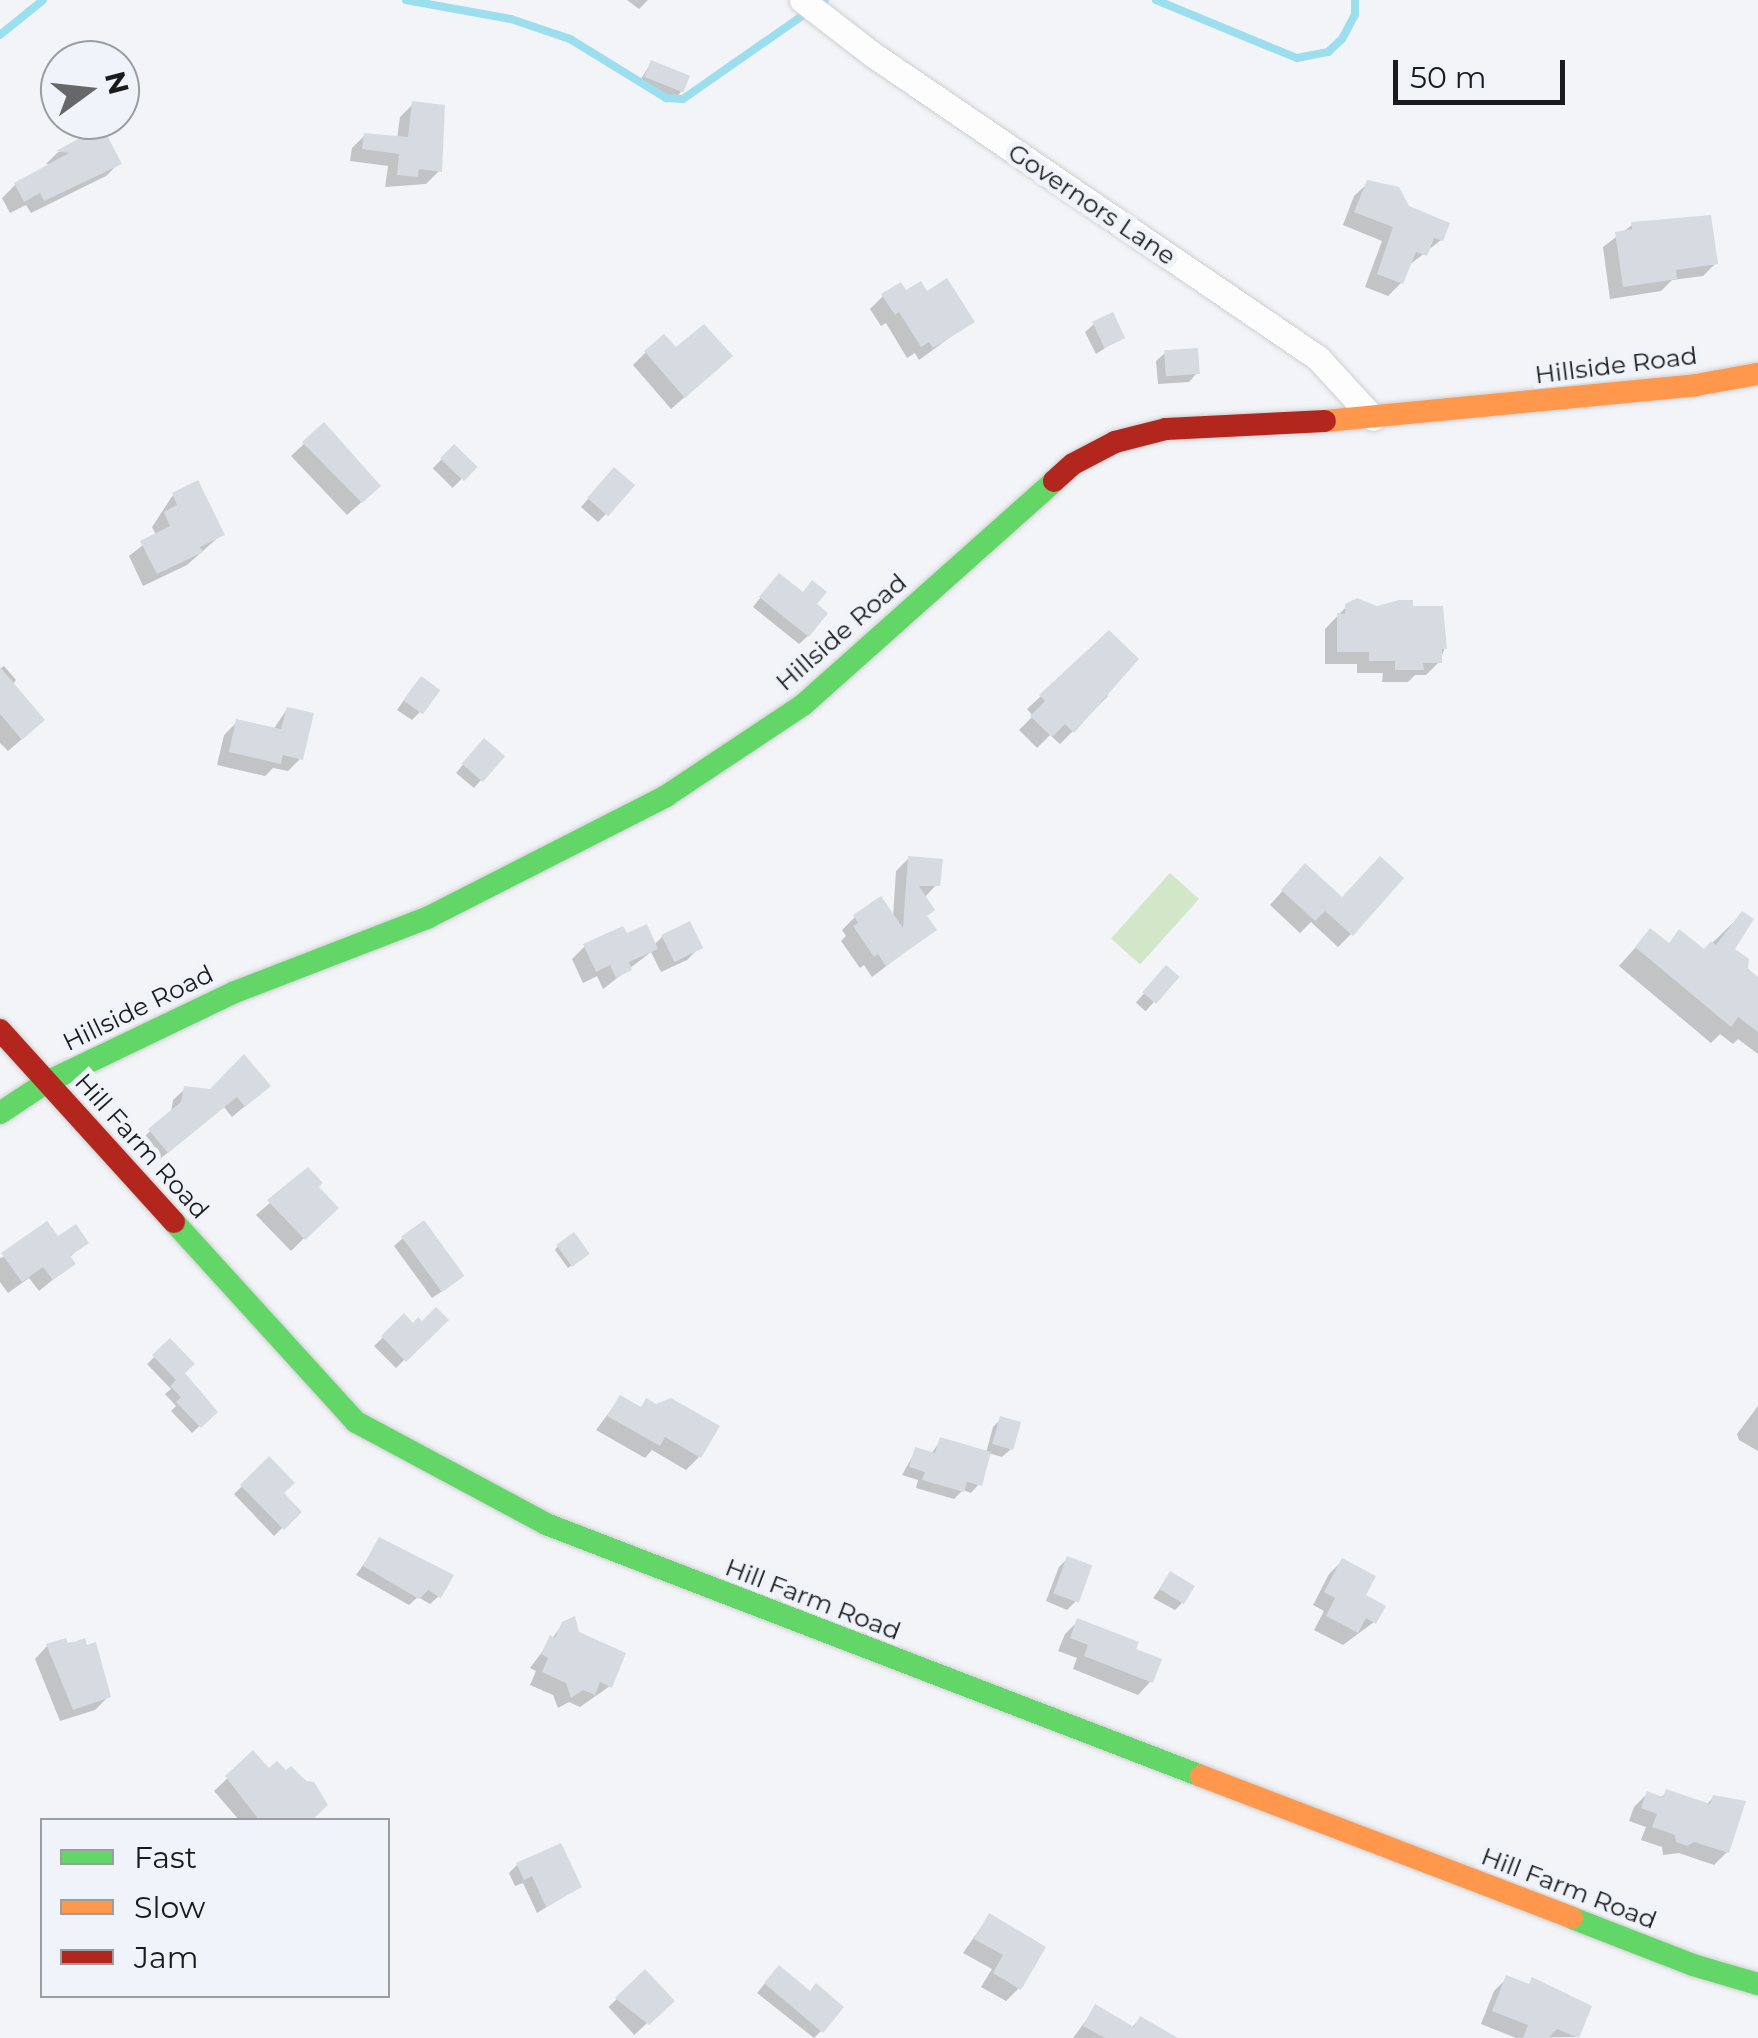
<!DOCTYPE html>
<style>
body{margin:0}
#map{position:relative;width:1758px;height:2038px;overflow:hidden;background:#f2f4f7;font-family:Montserrat,sans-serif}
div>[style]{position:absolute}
.green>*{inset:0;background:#d2e6c8;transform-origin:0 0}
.shadow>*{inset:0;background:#0003;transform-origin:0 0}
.stream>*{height:8px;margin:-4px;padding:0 4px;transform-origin:4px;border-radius:4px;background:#9bdeee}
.building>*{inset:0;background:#d6dbe2;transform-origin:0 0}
.roads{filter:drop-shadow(0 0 2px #cecfd1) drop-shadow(0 0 2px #cecfd1)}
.street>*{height:25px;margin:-12.5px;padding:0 12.5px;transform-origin:12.5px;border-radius:12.5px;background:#fdfdfe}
.fast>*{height:22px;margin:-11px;padding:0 11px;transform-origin:11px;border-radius:11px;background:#63d668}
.slow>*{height:22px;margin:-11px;padding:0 11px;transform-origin:11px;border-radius:11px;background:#ff974d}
.jam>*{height:22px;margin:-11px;padding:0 11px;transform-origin:11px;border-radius:11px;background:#b3261e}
span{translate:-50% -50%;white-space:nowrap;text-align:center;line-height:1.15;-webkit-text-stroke:10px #f0f3f9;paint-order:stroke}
.street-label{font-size:25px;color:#1a1b1d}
.legend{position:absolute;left:40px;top:1818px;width:350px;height:180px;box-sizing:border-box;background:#f0f3f9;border:2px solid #9a9da1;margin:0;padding:12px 18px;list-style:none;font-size:30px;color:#1a1b1d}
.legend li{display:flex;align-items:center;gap:20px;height:50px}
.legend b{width:50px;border:2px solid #9a9da1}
.north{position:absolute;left:40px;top:40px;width:100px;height:100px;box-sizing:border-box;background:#f0f3f9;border:2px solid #9a9da1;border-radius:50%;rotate:75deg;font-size:28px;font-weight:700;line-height:40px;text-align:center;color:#1a1b1d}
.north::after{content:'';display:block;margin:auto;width:35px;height:45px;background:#666769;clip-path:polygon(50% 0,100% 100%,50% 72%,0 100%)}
.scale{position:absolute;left:1393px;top:60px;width:172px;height:45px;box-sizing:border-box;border:5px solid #1a1b1d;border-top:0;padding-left:12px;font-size:30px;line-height:35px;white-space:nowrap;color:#1a1b1d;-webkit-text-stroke:8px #f0f3f9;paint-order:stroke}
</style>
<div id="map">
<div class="green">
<div style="left:1170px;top:873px;width:39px;height:88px;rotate:42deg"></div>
</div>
<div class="shadow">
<div style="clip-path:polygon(627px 0,648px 0,639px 9px)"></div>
<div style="clip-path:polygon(651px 63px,681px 92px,673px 100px,637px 85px)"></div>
<div style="clip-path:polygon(413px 104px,439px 171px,426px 184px,385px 187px,388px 166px,350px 161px,352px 148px,365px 135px,397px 139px,400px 117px)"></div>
<div style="clip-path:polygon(101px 130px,119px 163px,106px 176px,31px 213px,26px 205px,10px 213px,2px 198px,15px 185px,52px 165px,46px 164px,57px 153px)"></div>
<div style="clip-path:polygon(1368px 183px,1407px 208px,1441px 240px,1408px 266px,1401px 283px,1388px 296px,1365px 287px,1382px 241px,1343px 225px,1354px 196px)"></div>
<div style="clip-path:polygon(1632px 225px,1716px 263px,1703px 276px,1672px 280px,1661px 291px,1610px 299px,1603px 247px)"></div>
<div style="clip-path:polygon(906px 294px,926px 294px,971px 322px,919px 360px,915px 353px,907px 358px,886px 323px,881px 326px,870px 309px,883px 296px)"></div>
<div style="clip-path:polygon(1094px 324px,1122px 337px,1096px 354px,1085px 332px)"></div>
<div style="clip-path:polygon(676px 351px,717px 369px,671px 409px,633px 365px,646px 352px)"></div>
<div style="clip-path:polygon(1165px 353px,1197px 373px,1189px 382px,1158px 384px,1156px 361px)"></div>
<div style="clip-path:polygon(323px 426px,365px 499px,347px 515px,291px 456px)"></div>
<div style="left:454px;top:447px;width:28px;height:30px;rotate:45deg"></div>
<div style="clip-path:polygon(606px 478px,606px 514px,598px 522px,581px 507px)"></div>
<div style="clip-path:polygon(173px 495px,222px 534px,187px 565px,143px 586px,129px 556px,156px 535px,152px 527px)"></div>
<div style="clip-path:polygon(771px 584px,814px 605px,808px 636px,799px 644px,753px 607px)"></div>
<div style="clip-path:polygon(1347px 606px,1445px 648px,1439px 662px,1426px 675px,1415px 675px,1408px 682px,1382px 682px,1383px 673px,1357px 673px,1357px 664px,1325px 664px,1325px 629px)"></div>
<div style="clip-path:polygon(1109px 633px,1103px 691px,1108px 696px,1060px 744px,1050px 735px,1037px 748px,1019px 730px,1033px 716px,1027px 709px)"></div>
<div style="clip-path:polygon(4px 666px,16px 680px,12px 685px,29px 733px,8px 751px,0 743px,0 669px)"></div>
<div style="clip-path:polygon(413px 687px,420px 712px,412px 720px,397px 710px)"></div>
<div style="clip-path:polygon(287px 709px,301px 758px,288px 771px,273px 768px,265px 776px,217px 765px,224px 735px,237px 722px,273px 730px)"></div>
<div style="clip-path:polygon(476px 749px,502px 756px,474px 788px,456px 773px)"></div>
<div style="clip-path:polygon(909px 858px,937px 884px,924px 898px,925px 917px,934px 930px,872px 977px,864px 965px,860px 968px,841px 941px,846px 936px,842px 930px,855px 917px,893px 917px,896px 871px)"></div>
<div style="clip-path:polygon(1293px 879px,1351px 934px,1338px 947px,1311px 922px,1300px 933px,1270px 905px)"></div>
<div style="clip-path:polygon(1742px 914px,1731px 949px,1758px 980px,1758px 1054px,1738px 1039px,1733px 1044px,1720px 1034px,1711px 1043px,1619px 966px,1650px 931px,1668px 944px,1704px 951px)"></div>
<div style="clip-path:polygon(663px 936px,700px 947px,687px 960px,661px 972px,651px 952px,603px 989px,597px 976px,583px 983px,572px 959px,585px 946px,625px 937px,654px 945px)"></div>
<div style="left:1166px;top:969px;width:13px;height:45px;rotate:42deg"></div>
<div style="clip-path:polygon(185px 1089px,256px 1097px,232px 1117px,224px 1107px,155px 1163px,138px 1142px,171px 1113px,173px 1100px)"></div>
<div style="clip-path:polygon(308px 1170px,316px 1187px,335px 1208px,291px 1251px,256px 1215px)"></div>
<div style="clip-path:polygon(403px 1238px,453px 1284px,432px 1298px,394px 1246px)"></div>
<div style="clip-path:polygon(58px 1240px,86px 1242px,69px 1258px,72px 1264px,39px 1291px,29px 1278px,8px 1293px,0 1282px,0 1258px)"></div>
<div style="clip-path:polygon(558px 1246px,583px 1257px,568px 1268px,555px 1250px)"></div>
<div style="clip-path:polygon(404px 1317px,413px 1326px,445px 1320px,396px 1368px,374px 1346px)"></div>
<div style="clip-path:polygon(170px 1342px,181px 1373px,214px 1412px,192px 1433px,171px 1411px,176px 1406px,165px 1394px,171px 1389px,147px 1364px)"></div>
<div style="clip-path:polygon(620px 1398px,639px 1409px,647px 1401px,699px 1457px,686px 1470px,652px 1450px,645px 1458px,596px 1430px)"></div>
<div style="clip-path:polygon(1758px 1406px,1758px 1451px,1739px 1440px,1737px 1434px)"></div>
<div style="clip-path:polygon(1001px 1419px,1011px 1449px,1002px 1457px,988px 1453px,979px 1484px,971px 1493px,963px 1490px,954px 1499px,916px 1488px,918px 1480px,902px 1475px,916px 1450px,931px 1454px,941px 1440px,986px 1453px,993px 1427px)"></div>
<div style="clip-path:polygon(269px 1460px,280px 1494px,298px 1512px,274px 1536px,234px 1494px)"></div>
<div style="clip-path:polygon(380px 1541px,439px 1596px,430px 1604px,418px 1597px,409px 1605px,356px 1575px)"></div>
<div style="clip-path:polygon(1067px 1559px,1076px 1601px,1067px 1610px,1046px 1601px,1059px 1567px)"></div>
<div style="clip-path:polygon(1342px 1561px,1374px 1622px,1343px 1645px,1314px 1630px,1324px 1611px,1313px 1605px,1329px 1574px)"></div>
<div style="clip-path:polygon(1171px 1574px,1183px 1602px,1175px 1610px,1153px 1598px)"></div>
<div style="clip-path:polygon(1078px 1621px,1133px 1650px,1151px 1681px,1138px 1695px,1073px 1669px,1077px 1658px,1058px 1651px,1065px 1634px)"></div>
<div style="clip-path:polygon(563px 1624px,576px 1634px,610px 1686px,580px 1707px,569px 1702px,558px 1708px,553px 1695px,530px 1685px,536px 1671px,530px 1668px)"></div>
<div style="clip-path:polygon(83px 1641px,108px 1697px,95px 1710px,60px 1721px,35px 1659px,47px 1646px)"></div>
<div style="clip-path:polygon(253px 1754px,269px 1771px,286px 1774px,291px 1769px,317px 1789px,325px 1805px,309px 1820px,239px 1820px,214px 1791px)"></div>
<div style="clip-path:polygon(1667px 1792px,1706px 1805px,1714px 1797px,1727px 1852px,1714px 1865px,1679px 1853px,1663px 1855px,1662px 1847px,1641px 1840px,1646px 1827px,1629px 1821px,1634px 1807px,1647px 1794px,1660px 1798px)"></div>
<div style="clip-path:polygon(517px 1865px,579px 1887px,537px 1913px,523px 1883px,515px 1886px,509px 1873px)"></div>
<div style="clip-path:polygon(989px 1916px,1019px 1988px,1006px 2001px,981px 1987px,992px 1969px,963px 1953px)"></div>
<div style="left:645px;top:1973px;width:38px;height:50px;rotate:47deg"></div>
<div style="clip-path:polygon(771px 1976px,821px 2031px,814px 2038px,757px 1993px)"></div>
<div style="clip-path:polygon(1507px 1978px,1527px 1986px,1533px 1980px,1577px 2037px,1516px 2038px,1481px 2024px,1494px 1991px)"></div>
<div style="clip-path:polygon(1096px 2007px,1131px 2028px,1140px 2019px,1173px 2038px,1073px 2038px)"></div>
</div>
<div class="stream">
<div style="left:406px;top:0;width:107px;rotate:10.3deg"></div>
<div style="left:511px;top:19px;width:62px;rotate:18.7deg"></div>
<div style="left:570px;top:39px;width:113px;rotate:31.6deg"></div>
<div style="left:666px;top:98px;width:17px;rotate:3deg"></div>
<div style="left:683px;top:99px;width:173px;rotate:-34.9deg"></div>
<div style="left:1156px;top:0;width:152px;rotate:22.4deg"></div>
<div style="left:1297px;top:58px;width:32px;rotate:-11deg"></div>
<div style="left:1328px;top:52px;width:19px;rotate:-43deg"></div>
<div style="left:1342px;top:39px;width:27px;rotate:-62deg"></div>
<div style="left:1355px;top:15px;width:15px;rotate:-90deg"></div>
<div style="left:0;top:35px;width:55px;rotate:-39.1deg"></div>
</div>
<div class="building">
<div style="left:651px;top:60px;width:42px;height:18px;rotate:22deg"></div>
<div style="clip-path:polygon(412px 101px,445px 105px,442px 172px,419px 169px,418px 177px,397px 175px,399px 154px,362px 149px,364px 133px,408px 137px)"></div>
<div style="clip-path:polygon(102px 126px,122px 164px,44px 201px,40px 193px,24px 202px,14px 183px,69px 153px,56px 151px)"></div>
<div style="clip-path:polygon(1367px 180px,1399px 187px,1409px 206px,1450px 223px,1443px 241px,1434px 238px,1427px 256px,1416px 252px,1403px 284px,1377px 274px,1393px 227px,1354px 212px)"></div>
<div style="clip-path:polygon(1711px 215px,1718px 264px,1676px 270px,1677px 279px,1623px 287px,1615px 232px,1632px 229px,1631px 222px)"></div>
<div style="clip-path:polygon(947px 278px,975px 322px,933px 348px,929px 342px,921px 347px,899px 312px,895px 315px,881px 294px,901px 282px,906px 290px,921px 281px,927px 291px)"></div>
<div style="left:1113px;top:312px;width:29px;height:23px;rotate:65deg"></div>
<div style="clip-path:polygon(704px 324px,733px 356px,685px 398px,644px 351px,664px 334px,676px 347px)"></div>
<div style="left:1198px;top:348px;width:26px;height:34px;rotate:86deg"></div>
<div style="clip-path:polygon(324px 422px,381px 486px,362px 503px,302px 442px)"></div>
<div style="left:454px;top:444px;width:33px;height:20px;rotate:44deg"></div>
<div style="left:614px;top:467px;width:28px;height:41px;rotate:41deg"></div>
<div style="clip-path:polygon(198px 480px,225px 535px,200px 547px,203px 552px,157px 574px,140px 541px,170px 526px,164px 512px,177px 505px,172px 493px)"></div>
<div style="clip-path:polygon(779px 573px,803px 592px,812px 580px,827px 592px,817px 604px,828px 613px,809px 637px,759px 597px)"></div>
<div style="clip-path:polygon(1357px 598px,1377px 606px,1399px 600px,1413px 600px,1413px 606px,1443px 606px,1447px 649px,1442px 649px,1442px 663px,1423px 663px,1424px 670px,1395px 670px,1395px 661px,1369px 661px,1369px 652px,1337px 652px,1337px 613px,1345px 614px,1345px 604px)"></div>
<div style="clip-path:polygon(1109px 630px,1139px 659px,1074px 733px,1065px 724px,1052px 737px,1030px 716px,1045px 701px,1039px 695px)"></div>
<div style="clip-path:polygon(0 667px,45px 720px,22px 740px,0 714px)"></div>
<div style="left:421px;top:676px;width:24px;height:30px;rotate:36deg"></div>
<div style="clip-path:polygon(287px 707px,314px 713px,303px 760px,283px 755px,281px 764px,229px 752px,236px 719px,281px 729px)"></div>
<div style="left:484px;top:738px;width:28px;height:34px;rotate:41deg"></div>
<div style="clip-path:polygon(908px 856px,943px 859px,940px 886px,919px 886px,935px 910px,927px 916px,937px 930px,886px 966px,878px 954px,874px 957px,853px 926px,858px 923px,853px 915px,881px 896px,903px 928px)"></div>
<div style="clip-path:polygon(1380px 856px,1404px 878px,1353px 936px,1325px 911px,1315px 921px,1281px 890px,1305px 863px,1342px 897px)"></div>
<div style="clip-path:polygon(1742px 911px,1754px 919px,1735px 949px,1749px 959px,1748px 969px,1758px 977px,1758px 1032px,1738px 1017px,1731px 1027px,1635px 947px,1650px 928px,1669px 943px,1679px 929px,1704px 949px,1711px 941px,1716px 945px)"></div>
<div style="left:690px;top:921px;width:30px;height:32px;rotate:64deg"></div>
<div style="clip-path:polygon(647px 924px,658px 949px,629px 962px,632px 970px,616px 978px,610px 965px,596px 972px,583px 944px,623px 926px,627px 933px)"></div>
<div style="left:1166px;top:965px;width:18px;height:36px;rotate:41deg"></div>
<div style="clip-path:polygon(244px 1054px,271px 1086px,245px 1107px,237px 1097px,168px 1153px,148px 1129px,181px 1102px,184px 1086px,210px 1089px)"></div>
<div style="clip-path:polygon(308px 1167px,323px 1183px,319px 1187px,339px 1208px,305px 1240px,267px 1200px)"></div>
<div style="left:424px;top:1220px;width:69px;height:28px;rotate:54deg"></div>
<div style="clip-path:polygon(47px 1221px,58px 1236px,76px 1224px,89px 1243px,70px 1256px,76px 1264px,53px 1280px,43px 1267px,22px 1282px,1px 1253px)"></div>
<div style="left:574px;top:1232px;width:27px;height:22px;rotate:54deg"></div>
<div style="clip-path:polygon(436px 1307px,449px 1320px,406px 1362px,381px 1336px,404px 1313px,413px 1323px,418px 1317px,422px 1321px)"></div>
<div style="clip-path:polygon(170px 1338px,195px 1364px,185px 1373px,218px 1412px,201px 1428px,176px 1402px,181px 1397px,170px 1386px,176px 1380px,152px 1355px)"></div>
<div style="clip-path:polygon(620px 1395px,641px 1407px,646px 1398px,656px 1404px,671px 1398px,720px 1426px,701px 1458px,665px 1437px,660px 1446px,607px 1416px)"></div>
<div style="left:1000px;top:1416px;width:22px;height:29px;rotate:16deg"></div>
<div style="clip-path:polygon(940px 1437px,991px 1452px,982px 1486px,967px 1482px,964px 1492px,922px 1480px,925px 1472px,909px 1467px,915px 1447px,935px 1453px)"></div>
<div style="clip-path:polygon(269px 1456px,295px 1483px,284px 1493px,302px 1512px,284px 1530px,240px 1485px)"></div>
<div style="clip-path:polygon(379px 1537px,454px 1575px,441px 1598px,428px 1590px,419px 1599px,363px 1566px)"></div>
<div style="left:1067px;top:1556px;width:27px;height:40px;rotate:20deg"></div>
<div style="clip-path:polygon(1342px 1558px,1376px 1576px,1366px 1595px,1386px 1606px,1376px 1624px,1366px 1618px,1358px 1633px,1326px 1616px,1335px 1598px,1324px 1592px)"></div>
<div style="left:1170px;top:1571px;width:29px;height:21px;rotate:31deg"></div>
<div style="clip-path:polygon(575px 1616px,579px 1632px,626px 1653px,612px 1688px,600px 1682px,595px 1695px,583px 1690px,571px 1698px,566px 1683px,542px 1672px,548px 1658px,541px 1654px,550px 1635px,555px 1638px,562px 1622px)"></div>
<div style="clip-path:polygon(1077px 1618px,1139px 1642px,1136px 1649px,1162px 1659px,1153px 1683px,1084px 1656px,1088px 1645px,1070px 1638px)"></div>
<div style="clip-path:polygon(66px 1638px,68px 1644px,85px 1638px,87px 1645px,96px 1642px,111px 1697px,73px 1710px,46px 1644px)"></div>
<div style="clip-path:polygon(253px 1750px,269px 1768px,277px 1761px,286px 1770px,291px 1766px,306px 1781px,314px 1782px,328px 1805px,312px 1820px,259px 1820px,225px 1776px)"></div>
<div style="clip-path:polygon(1666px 1789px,1710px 1804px,1713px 1795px,1746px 1801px,1729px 1853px,1694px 1842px,1687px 1846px,1676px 1842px,1675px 1835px,1652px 1827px,1657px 1814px,1641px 1808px,1647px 1791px,1663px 1797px)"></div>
<div style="clip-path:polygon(561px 1843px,582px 1887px,546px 1907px,532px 1876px,524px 1880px,516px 1863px)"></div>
<div style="clip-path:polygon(989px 1913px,1046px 1947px,1021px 1990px,993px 1973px,1003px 1955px,974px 1939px)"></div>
<div style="clip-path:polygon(779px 1965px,810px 1991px,816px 1983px,844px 2007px,823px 2033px,764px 1983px)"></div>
<div style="clip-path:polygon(645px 1969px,675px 2001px,649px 2025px,615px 1998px)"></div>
<div style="clip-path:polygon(1506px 1975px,1529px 1984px,1532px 1977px,1592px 2006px,1579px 2038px,1557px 2029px,1548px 2038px,1523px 2038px,1528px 2025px,1492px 2011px)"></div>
<div style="clip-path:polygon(1095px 2004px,1134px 2027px,1140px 2016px,1178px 2038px,1105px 2038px,1083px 2026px)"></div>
</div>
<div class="roads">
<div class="street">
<div style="left:802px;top:0;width:88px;rotate:37.6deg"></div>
<div style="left:872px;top:54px;width:540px;rotate:34.28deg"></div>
<div style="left:1318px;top:358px;width:81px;rotate:47.5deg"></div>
</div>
<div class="fast">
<div style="left:0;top:1113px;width:56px;rotate:-33.4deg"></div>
<div style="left:47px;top:1082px;width:208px;rotate:-25.6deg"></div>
<div style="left:235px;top:992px;width:206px;rotate:-21.1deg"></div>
<div style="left:427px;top:918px;width:268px;rotate:-27deg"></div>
<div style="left:666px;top:796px;width:164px;rotate:-33.6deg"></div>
<div style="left:803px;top:705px;width:336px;rotate:-41.7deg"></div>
<div style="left:174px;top:1222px;width:270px;rotate:47.7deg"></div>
<div style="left:356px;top:1422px;width:216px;rotate:28.2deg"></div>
<div style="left:546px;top:1524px;width:702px;rotate:21.04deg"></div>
<div style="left:1572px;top:1918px;width:130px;rotate:21.2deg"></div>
<div style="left:1693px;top:1965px;width:68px;rotate:16.3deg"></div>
</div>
<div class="slow">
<div style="left:1325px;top:421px;width:373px;rotate:-5.5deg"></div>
<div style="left:1696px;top:385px;width:63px;rotate:-10.1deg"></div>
<div style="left:1201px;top:1776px;width:397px;rotate:20.9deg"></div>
</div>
<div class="jam">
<div style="left:1054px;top:481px;width:25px;rotate:-42deg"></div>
<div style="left:1073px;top:464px;width:47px;rotate:-27.6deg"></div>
<div style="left:1115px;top:442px;width:53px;rotate:-14.3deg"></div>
<div style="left:1166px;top:429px;width:159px;rotate:-2.9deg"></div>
<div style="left:0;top:1030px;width:259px;rotate:47.8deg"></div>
</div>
</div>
<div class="street-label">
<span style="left:1092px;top:204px;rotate:34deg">Governors Lane</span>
<span style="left:1616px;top:365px;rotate:-7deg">Hillside Road</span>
<span style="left:841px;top:632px;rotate:-41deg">Hillside Road</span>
<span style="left:138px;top:1008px;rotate:-26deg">Hillside Road</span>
<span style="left:142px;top:1146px;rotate:48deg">Hill Farm Road</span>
<span style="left:813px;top:1599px;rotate:21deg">Hill Farm Road</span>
<span style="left:1569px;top:1888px;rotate:21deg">Hill Farm Road</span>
</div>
<ul class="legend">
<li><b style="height:12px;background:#63d668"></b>Fast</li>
<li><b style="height:12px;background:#ff974d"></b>Slow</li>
<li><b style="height:12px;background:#b3261e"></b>Jam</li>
</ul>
<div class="north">N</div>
<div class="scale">50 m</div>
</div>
